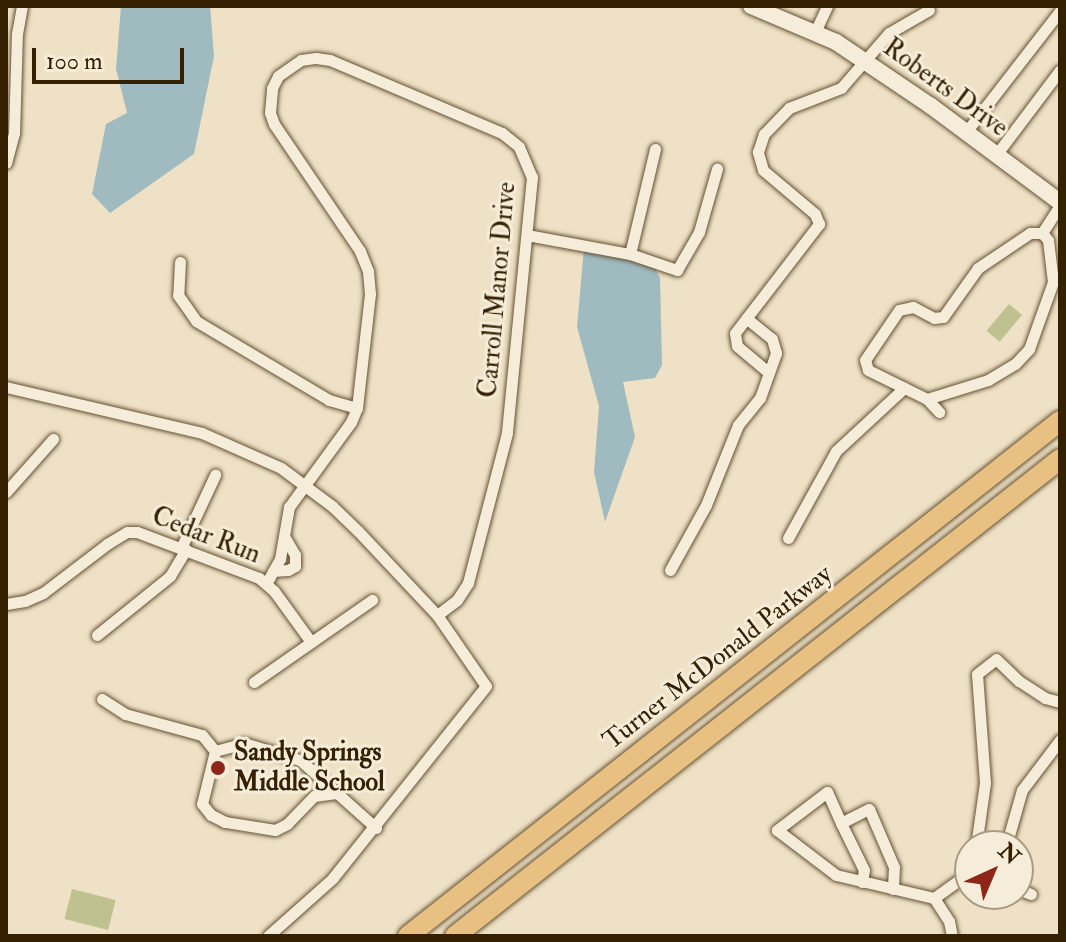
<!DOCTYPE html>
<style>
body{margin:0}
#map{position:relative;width:1066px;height:942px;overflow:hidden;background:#efe1c5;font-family:"IM FELL Double Pica",serif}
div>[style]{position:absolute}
.green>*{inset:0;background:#c0c190;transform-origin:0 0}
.water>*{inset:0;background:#9fbbc0}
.roads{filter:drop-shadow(0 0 2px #645133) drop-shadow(0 0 2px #645133)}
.street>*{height:11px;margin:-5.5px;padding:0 5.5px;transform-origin:5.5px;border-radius:5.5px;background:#f5ecd9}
.secondary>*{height:16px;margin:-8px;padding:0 8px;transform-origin:8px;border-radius:8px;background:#f5ecd9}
.highway>*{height:20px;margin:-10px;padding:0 10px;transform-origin:10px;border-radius:10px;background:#e8c082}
.dots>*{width:22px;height:22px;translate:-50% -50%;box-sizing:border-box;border:4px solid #f5ecd9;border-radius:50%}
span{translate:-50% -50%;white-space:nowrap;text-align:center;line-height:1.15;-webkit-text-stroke:6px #f5ecd9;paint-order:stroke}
.street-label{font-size:26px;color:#352102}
.poi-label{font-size:26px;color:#352102;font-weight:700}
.left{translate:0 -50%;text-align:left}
.frame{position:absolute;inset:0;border:8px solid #352102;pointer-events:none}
.north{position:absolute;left:954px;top:830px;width:80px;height:80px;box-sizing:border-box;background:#f5ecd9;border:2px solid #a89b83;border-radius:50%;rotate:44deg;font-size:22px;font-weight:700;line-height:32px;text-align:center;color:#352102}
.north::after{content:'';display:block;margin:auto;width:28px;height:36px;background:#8f2418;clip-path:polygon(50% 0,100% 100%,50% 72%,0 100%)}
.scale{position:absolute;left:32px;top:48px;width:152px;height:36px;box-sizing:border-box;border:4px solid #352102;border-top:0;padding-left:10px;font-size:24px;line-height:28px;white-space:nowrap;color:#352102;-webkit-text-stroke:6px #f5ecd9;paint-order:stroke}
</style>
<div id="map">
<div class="green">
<div style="left:1009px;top:304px;width:17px;height:35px;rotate:40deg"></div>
<div style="left:72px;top:889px;width:45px;height:31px;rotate:14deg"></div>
</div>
<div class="water">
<div style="clip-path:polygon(121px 6px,210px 6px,214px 56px,194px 154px,110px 213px,92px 194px,106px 124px,127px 113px,116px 69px)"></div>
<div style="clip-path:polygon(584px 248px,653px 264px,660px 278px,662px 365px,655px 378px,623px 382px,635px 437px,605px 522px,594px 472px,599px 406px,577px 327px)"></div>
</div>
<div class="roads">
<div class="street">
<div style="left:815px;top:32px;width:29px;rotate:-65deg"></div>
<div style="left:966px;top:132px;width:153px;rotate:-52.2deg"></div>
<div style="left:996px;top:155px;width:106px;rotate:-53deg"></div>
<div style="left:6px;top:163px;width:31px;rotate:-75deg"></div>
<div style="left:14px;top:133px;width:99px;rotate:-88.3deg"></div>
<div style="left:17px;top:34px;width:28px;rotate:-80deg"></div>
<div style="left:1042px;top:233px;width:33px;rotate:-57deg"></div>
<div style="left:527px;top:235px;width:105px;rotate:10.5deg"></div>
<div style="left:630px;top:254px;width:108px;rotate:-76.6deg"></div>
<div style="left:630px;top:254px;width:50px;rotate:18.8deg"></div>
<div style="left:677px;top:270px;width:44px;rotate:-59.9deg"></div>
<div style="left:699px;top:232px;width:66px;rotate:-74.1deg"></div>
<div style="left:180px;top:262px;width:33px;rotate:93deg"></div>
<div style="left:178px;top:295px;width:32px;rotate:55deg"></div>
<div style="left:196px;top:321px;width:155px;rotate:30.7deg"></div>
<div style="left:329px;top:400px;width:29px;rotate:16deg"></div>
<div style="left:768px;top:372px;width:40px;rotate:-140deg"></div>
<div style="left:737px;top:346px;width:13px;rotate:-99deg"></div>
<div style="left:735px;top:333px;width:138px;rotate:-52.4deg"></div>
<div style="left:819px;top:224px;width:11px;rotate:-112deg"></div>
<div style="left:815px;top:214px;width:68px;rotate:-139.8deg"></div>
<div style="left:763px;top:170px;width:19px;rotate:-106deg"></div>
<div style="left:758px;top:152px;width:19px;rotate:-72deg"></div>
<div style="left:764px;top:134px;width:36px;rotate:-46deg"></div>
<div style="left:789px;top:108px;width:56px;rotate:-21deg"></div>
<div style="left:841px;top:88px;width:73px;rotate:-48.9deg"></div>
<div style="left:889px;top:33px;width:46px;rotate:-29.9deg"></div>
<div style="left:6px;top:387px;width:201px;rotate:13.2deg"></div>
<div style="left:202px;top:433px;width:86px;rotate:23.9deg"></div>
<div style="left:281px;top:468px;width:64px;rotate:36.7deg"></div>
<div style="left:332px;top:506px;width:36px;rotate:44deg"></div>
<div style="left:358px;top:531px;width:115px;rotate:46.8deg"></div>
<div style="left:437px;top:615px;width:86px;rotate:55.4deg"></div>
<div style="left:486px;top:686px;width:246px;rotate:128.6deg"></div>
<div style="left:333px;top:878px;width:87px;rotate:138.3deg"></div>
<div style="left:927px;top:399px;width:64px;rotate:-17.3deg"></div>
<div style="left:988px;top:380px;width:31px;rotate:-31deg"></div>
<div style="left:1015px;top:364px;width:21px;rotate:-47deg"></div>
<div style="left:1029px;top:349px;width:71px;rotate:-70.3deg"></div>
<div style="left:1053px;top:282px;width:42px;rotate:-96.8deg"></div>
<div style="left:1048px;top:240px;width:9px;rotate:-131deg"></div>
<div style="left:1042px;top:233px;width:12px;rotate:180deg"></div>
<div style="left:1030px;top:233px;width:63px;rotate:146.1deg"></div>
<div style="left:978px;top:268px;width:60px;rotate:125.5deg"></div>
<div style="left:943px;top:317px;width:9px;rotate:174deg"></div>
<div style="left:934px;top:318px;width:24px;rotate:-152deg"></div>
<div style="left:913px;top:307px;width:14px;rotate:168deg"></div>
<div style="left:899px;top:310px;width:60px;rotate:124.2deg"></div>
<div style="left:865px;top:360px;width:10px;rotate:73deg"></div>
<div style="left:868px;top:370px;width:66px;rotate:26.2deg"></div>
<div style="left:927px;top:399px;width:18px;rotate:47deg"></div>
<div style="left:6px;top:492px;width:71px;rotate:-48.4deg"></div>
<div style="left:788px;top:538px;width:99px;rotate:-61.1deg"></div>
<div style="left:836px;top:451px;width:93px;rotate:-42.8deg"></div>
<div style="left:181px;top:548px;width:81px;rotate:-65deg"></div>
<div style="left:670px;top:570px;width:74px;rotate:-61deg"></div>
<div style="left:706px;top:505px;width:86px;rotate:-68.2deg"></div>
<div style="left:738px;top:425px;width:35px;rotate:-51deg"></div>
<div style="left:760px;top:398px;width:48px;rotate:-70.4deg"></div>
<div style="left:776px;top:353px;width:15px;rotate:-106deg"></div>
<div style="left:772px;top:339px;width:33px;rotate:-141deg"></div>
<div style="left:273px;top:571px;width:15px;rotate:-4deg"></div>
<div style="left:288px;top:570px;width:8px;rotate:-30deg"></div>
<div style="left:295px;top:566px;width:11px;rotate:-90deg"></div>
<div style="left:295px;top:555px;width:20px;rotate:-120deg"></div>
<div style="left:266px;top:584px;width:29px;rotate:-61deg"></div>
<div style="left:280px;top:559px;width:53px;rotate:-80.2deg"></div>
<div style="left:289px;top:507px;width:105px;rotate:-53.9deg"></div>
<div style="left:351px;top:422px;width:15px;rotate:-67deg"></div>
<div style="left:357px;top:408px;width:115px;rotate:-83.5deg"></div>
<div style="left:370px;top:294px;width:23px;rotate:-95deg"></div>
<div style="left:368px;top:271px;width:22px;rotate:-112deg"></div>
<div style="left:360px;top:251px;width:153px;rotate:-124.1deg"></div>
<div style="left:274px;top:124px;width:12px;rotate:-110deg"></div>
<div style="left:270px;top:113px;width:25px;rotate:-85deg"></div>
<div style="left:272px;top:88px;width:13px;rotate:-63deg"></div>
<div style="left:278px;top:76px;width:28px;rotate:-35deg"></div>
<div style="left:301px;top:60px;width:15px;rotate:-8deg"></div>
<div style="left:316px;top:58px;width:14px;rotate:8deg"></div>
<div style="left:330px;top:60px;width:187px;rotate:23deg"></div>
<div style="left:502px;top:133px;width:22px;rotate:39deg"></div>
<div style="left:519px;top:147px;width:33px;rotate:67deg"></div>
<div style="left:532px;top:177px;width:257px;rotate:95.6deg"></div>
<div style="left:507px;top:433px;width:155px;rotate:104.6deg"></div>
<div style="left:468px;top:583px;width:20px;rotate:123deg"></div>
<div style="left:457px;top:600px;width:25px;rotate:143deg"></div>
<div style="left:6px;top:604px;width:19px;rotate:-9deg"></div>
<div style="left:25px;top:601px;width:20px;rotate:-24deg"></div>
<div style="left:43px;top:593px;width:81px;rotate:-37.4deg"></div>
<div style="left:107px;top:544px;width:23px;rotate:-31deg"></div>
<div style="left:127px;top:532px;width:10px"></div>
<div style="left:137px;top:532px;width:130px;rotate:20.7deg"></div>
<div style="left:259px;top:578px;width:20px;rotate:41deg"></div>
<div style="left:274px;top:591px;width:63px;rotate:54deg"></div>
<div style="left:97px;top:635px;width:94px;rotate:-38.9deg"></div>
<div style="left:170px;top:576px;width:31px;rotate:-59deg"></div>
<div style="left:254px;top:682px;width:144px;rotate:-34.8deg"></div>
<div style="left:102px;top:699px;width:27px;rotate:33deg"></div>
<div style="left:125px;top:714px;width:80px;rotate:15.3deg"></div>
<div style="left:202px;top:735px;width:21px;rotate:51deg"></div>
<div style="left:336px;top:793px;width:22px;rotate:172deg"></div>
<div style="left:314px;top:796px;width:39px;rotate:134deg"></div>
<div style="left:287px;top:824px;width:13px;rotate:153deg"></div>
<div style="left:275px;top:830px;width:51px;rotate:-170.9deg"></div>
<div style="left:225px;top:822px;width:16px;rotate:-153deg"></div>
<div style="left:211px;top:815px;width:14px;rotate:-129deg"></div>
<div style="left:202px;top:804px;width:55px;rotate:-76.2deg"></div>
<div style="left:215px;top:751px;width:30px;rotate:-15deg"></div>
<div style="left:244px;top:743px;width:59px;rotate:16.9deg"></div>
<div style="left:300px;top:760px;width:102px;rotate:41.8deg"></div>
<div style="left:841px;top:823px;width:34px;rotate:-114deg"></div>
<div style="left:827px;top:792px;width:63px;rotate:142.8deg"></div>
<div style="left:777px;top:830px;width:74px;rotate:37.3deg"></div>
<div style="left:836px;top:875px;width:101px;rotate:13.2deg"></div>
<div style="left:934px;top:898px;width:27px;rotate:57deg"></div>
<div style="left:949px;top:921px;width:15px;rotate:79deg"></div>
<div style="left:976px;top:846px;width:64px;rotate:-81.9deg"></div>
<div style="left:985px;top:783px;width:109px;rotate:-94.2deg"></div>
<div style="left:977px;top:674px;width:24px;rotate:-38deg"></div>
<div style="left:996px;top:659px;width:32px;rotate:44deg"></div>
<div style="left:1019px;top:681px;width:31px;rotate:33deg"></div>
<div style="left:1045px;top:698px;width:16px;rotate:15deg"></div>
<div style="left:1006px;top:846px;width:58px;rotate:-74.1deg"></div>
<div style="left:1022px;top:790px;width:63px;rotate:-52.8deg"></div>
<div style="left:862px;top:882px;width:12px;rotate:-81deg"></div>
<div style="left:864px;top:870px;width:52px;rotate:-116.1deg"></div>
<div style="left:841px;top:823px;width:31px;rotate:-27deg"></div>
<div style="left:869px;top:809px;width:63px;rotate:66.7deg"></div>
<div style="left:894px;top:867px;width:22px;rotate:93deg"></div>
<div style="left:1018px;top:889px;width:14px;rotate:21deg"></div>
<div style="left:934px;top:898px;width:44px;rotate:-35.8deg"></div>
</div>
<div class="secondary">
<div style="left:751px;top:6px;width:92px;rotate:23deg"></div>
<div style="left:836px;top:42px;width:115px;rotate:34deg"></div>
<div style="left:931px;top:106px;width:161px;rotate:36.7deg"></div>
</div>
<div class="highway">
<div style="left:408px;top:936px;width:831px;rotate:-38.3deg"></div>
<div style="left:455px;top:936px;width:770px;rotate:-38.25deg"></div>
</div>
</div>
<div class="dots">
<div style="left:218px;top:768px;background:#8f2418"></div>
</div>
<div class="street-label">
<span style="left:945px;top:88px;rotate:36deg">Roberts Drive</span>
<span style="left:498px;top:290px;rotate:-85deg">Carroll Manor Drive</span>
<span style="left:206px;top:536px;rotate:21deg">Cedar Run</span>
<span style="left:718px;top:658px;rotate:-38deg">Turner McDonald Parkway</span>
</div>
<div class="poi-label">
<span class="left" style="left:234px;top:768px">Sandy Springs<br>Middle School</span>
</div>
<div class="frame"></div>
<div class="north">N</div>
<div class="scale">100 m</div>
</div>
